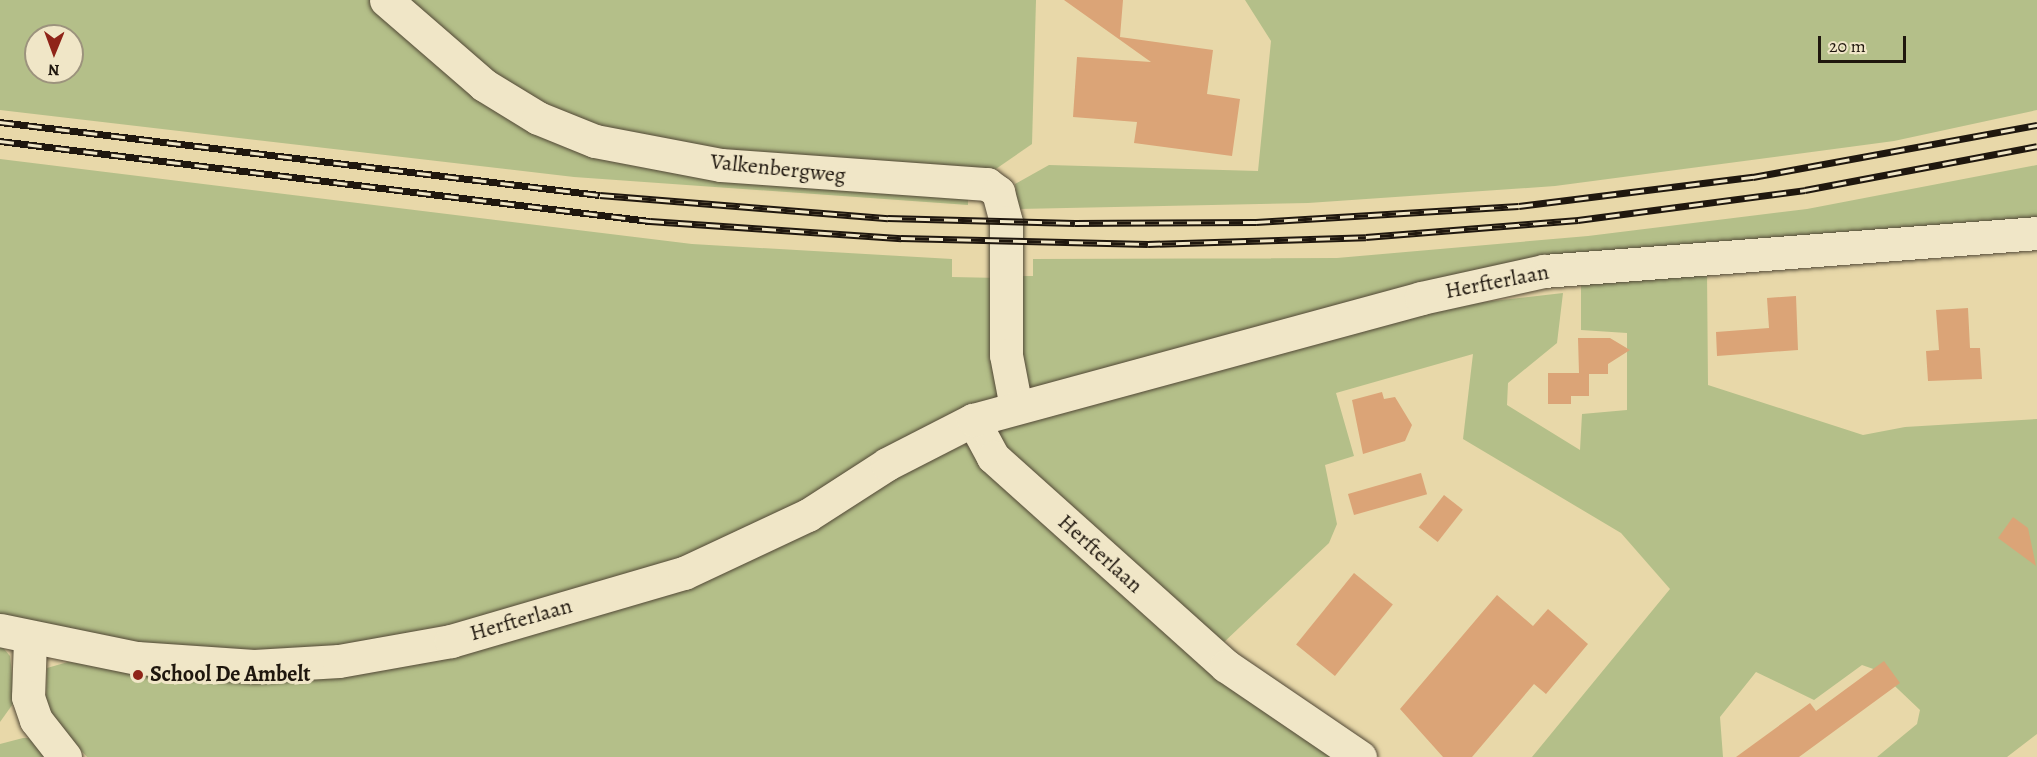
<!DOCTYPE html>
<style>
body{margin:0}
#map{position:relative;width:2037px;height:757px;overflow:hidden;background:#e8d8a9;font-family:Alegreya,serif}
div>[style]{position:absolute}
.green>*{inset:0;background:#b4bf89}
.building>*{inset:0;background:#dba477;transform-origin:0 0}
.roads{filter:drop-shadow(0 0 2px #514735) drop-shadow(0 0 2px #514735)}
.minor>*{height:33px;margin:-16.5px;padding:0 16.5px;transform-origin:16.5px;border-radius:16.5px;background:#f0e6c7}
.tertiary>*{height:33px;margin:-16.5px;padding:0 16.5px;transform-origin:16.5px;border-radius:16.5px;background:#f0e6c7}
.rail>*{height:7px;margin-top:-3.5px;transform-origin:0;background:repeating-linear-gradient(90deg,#f0e6c7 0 14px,#1f170e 0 28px);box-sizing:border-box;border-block:2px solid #1f170e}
.dots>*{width:16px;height:16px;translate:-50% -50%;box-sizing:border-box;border:3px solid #f0e6c7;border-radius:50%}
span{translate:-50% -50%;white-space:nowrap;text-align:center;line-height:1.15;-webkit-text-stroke:6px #f0e6c7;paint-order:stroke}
.street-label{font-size:22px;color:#1f170e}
.poi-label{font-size:22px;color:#1f170e;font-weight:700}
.left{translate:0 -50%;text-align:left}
.north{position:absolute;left:24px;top:24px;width:60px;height:60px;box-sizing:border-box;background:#f0e6c7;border:2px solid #9c937d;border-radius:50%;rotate:181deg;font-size:16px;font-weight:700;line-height:24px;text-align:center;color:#1f170e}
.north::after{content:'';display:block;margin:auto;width:21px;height:27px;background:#8f2418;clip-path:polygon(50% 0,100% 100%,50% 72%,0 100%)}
.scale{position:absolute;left:1818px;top:36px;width:88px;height:27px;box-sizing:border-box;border:3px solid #1f170e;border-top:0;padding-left:8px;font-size:18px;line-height:21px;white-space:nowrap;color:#1f170e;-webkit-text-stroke:4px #f0e6c7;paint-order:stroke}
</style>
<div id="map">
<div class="green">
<div style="clip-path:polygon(evenodd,0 0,373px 0,522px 117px,968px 189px,968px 205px,574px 177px,0 110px,0 0,36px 36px,72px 36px,72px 72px,36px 72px,36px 36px)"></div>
<div style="clip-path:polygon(400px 0,1036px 0,1032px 144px,990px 173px,861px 170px,589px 131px,505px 87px)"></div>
<div style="clip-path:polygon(1245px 0,2037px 0,2037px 110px,1894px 141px,1555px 186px,1308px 203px,1018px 209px,1015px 184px,1049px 165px,1258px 171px,1271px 41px)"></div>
<div style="clip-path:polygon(0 159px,692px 244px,952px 259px,952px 277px,1000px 278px,999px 389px,996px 398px,731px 542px,528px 609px,312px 652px,183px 651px,0 616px)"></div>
<div style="clip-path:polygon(2037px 165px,2037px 223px,1607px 255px,1034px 389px,1020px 380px,1016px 276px,1033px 276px,1033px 259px,1337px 258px,1588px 236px,1807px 209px)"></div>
<div style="clip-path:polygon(1707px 271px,1708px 385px,1863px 435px,1905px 427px,2037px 419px,2037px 734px,2007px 757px,1877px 757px,1917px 724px,1920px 710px,1879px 671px,1862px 665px,1814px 700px,1756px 672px,1720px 717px,1723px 757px,1532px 757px,1670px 589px,1621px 533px,1463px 439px,1473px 354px,1336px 393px,1354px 456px,1325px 465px,1337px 524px,1329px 543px,1222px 644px,991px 433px,1016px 422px,1457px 305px,1563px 293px,1557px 343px,1508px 383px,1507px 405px,1580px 450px,1582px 414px,1627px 410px,1627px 333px,1581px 330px,1581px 278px)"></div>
<div style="clip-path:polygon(966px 444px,1334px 757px,87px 757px,54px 720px,46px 700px,47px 668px,68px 662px,265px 681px,373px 672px,479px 647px)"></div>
<div style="clip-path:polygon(0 644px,10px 656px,15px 701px,0 722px)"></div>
<div style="clip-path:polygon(23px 738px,33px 738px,54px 757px,0 757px,0 744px)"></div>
</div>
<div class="building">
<div style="clip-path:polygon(1064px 0,1123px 0,1120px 37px,1213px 50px,1207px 94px,1240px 99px,1232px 156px,1134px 143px,1137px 122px,1073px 117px,1077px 57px,1151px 62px)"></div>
<div style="clip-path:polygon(1796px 296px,1798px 350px,1717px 356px,1716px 332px,1769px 328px,1767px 298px)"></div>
<div style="clip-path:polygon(1968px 308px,1970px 348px,1980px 348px,1982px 379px,1928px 381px,1926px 351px,1939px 350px,1936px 310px)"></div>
<div style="clip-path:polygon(1578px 338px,1610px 338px,1630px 350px,1608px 364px,1608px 374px,1589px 374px,1589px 396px,1571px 396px,1571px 404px,1548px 404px,1548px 373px,1579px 373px)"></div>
<div style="clip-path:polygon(1382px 392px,1384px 399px,1395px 397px,1412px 425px,1405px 441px,1363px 454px,1352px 400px)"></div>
<div style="left:1421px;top:473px;width:22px;height:76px;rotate:74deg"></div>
<div style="left:1444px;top:495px;width:24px;height:41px;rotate:38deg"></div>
<div style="clip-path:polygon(2013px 517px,2028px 528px,2036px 566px,1998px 538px)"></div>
<div style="left:1354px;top:573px;width:50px;height:92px;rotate:39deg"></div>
<div style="clip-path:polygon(1497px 595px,1533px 626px,1548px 609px,1588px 644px,1546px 694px,1534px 684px,1472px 757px,1443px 757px,1400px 709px)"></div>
<div style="clip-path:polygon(1884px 661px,1900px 683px,1799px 757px,1736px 757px,1810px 703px,1816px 711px)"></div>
</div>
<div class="roads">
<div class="minor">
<div style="left:386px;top:0;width:130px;rotate:40.9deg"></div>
<div style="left:484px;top:85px;width:63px;rotate:31.4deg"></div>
<div style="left:538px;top:118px;width:61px;rotate:22deg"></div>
<div style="left:595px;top:141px;width:128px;rotate:10.8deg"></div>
<div style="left:721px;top:165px;width:267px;rotate:4.1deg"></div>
<div style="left:987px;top:184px;width:14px;rotate:36deg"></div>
<div style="left:998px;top:192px;width:31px;rotate:75deg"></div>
<div style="left:1006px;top:222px;width:133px;rotate:90deg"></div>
<div style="left:1006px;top:355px;width:53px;rotate:79.1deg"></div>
<div style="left:973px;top:420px;width:42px;rotate:61.6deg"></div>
<div style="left:993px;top:457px;width:313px;rotate:41.9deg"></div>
<div style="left:1226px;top:666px;width:162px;rotate:34.2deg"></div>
<div style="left:30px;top:640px;width:57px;rotate:92deg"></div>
<div style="left:28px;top:697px;width:24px;rotate:71deg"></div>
<div style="left:36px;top:720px;width:47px;rotate:51.9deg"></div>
</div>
<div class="tertiary">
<div style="left:0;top:630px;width:140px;rotate:11.6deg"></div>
<div style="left:137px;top:658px;width:117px;rotate:3.9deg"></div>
<div style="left:254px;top:666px;width:85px;rotate:-3.4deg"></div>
<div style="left:339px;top:661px;width:114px;rotate:-10.1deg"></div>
<div style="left:451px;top:641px;width:243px;rotate:-16.3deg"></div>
<div style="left:684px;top:573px;width:137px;rotate:-25.1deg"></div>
<div style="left:808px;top:515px;width:94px;rotate:-32.8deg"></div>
<div style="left:887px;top:464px;width:97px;rotate:-27.1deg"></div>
<div style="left:973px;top:420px;width:464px;rotate:-15.2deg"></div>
<div style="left:1421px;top:298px;width:126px;rotate:-12.4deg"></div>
<div style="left:1544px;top:271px;width:494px;rotate:-4.4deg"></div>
</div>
</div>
<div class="rail">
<div style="left:0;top:122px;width:604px;rotate:6.94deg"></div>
<div style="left:600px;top:195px;width:289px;rotate:4.6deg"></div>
<div style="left:888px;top:218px;width:187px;rotate:1.5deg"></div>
<div style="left:1075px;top:223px;width:181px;rotate:-0.3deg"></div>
<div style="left:1256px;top:222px;width:263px;rotate:-3.5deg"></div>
<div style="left:1519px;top:206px;width:236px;rotate:-7.1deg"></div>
<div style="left:1753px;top:177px;width:289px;rotate:-10.4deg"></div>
<div style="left:0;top:141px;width:655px;rotate:7.02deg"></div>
<div style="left:650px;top:221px;width:252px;rotate:3.9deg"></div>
<div style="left:901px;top:238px;width:247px;rotate:1.4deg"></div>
<div style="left:1148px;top:244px;width:218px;rotate:-1.8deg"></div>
<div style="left:1366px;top:237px;width:213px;rotate:-4.6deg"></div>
<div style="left:1578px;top:220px;width:229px;rotate:-7.5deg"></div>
<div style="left:1805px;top:190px;width:236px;rotate:-10.7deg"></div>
</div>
<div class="dots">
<div style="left:138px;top:675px;background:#8f2418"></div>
</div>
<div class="street-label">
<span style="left:778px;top:169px;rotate:6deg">Valkenbergweg</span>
<span style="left:1497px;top:282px;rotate:-11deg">Herfterlaan</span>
<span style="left:1100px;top:554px;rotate:42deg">Herfterlaan</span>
<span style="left:521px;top:620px;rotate:-16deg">Herfterlaan</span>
</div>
<div class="poi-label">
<span class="left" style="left:150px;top:675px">School De Ambelt</span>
</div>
<div class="north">N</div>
<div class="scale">20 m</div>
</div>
